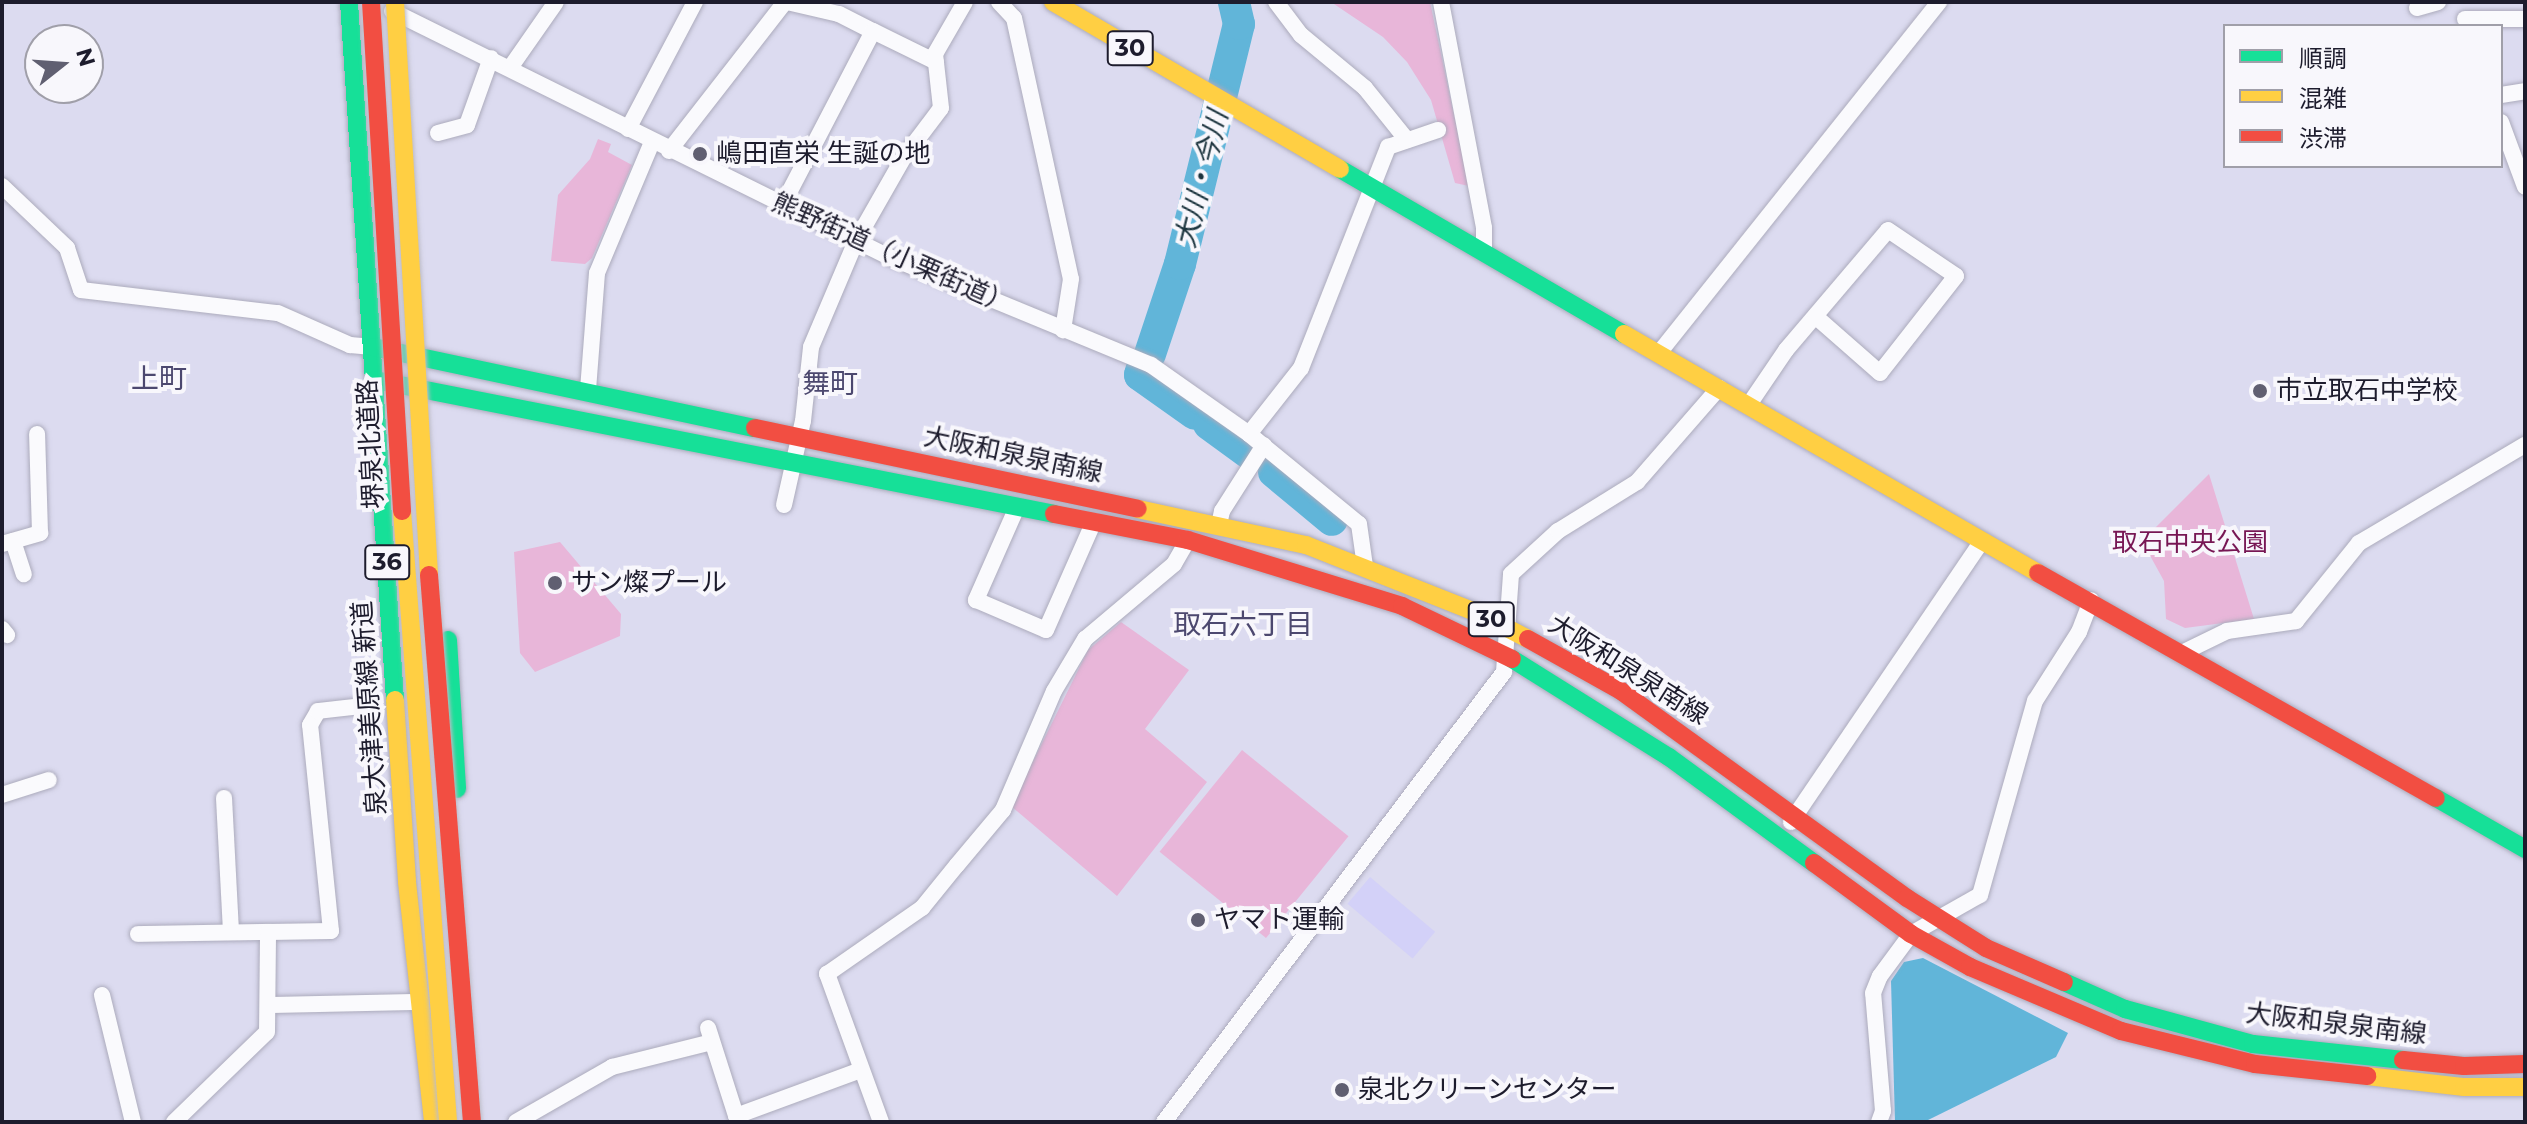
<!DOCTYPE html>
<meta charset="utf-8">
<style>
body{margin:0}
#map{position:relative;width:2527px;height:1124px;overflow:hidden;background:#dcdbf0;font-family:Montserrat,"Noto Sans JP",sans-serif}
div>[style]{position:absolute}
.built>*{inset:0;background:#d3d1f8;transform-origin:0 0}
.green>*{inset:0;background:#e8b6d9;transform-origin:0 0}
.water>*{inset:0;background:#61b5d9}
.river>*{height:32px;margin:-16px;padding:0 16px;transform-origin:16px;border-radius:16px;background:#61b5d9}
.roads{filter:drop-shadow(0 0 2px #acabbc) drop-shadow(0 0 2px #acabbc)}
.street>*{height:16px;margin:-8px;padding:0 8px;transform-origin:8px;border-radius:8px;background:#fafafd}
.fast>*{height:18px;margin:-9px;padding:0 9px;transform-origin:9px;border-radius:9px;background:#16e098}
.slow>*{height:18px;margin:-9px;padding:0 9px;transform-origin:9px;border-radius:9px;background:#ffcf43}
.jam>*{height:18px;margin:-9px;padding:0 9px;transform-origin:9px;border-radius:9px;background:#f24e42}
.bridges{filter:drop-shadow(0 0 2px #bdbcc7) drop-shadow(0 0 2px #bdbcc7)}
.slow-bridge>*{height:18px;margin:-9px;padding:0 9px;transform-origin:9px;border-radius:9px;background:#ffcf43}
.jam-bridge>*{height:18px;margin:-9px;padding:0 9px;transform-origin:9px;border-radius:9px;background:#f24e42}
.dots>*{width:22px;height:22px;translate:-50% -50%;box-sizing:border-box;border:4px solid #f8f7fc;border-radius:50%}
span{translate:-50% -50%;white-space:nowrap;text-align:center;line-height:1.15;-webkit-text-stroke:8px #f8f7fc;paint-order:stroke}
.shield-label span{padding:2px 6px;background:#f8f7fc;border:2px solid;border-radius:6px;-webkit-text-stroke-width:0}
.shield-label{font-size:24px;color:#1d1c2d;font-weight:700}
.poi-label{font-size:26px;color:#1d1c2d}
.left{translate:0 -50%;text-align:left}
.street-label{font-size:26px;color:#1d1c2d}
.park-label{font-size:26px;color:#771754}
.water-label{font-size:28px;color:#1c343e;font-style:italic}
.neighbourhood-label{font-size:28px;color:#4c486f}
.frame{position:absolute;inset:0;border:4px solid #1d1c2d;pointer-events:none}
.legend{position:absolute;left:2223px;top:24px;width:280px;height:144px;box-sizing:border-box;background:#f8f7fc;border:2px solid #a09fa9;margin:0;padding:10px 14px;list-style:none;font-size:24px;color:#1d1c2d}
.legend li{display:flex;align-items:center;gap:16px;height:40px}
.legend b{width:40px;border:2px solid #a09fa9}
.north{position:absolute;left:24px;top:24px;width:80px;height:80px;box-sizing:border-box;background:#f8f7fc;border:2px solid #a09fa9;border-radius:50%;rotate:73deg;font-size:22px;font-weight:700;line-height:32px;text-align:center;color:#1d1c2d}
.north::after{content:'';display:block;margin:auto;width:28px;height:36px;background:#605f71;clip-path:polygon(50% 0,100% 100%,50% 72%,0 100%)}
</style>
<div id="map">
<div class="built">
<div style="left:1370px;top:877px;width:85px;height:35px;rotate:40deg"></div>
</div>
<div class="green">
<div style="clip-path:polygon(1331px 2px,1430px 2px,1469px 186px,1455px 183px,1431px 100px,1407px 62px,1383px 37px)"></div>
<div style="clip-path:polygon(598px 139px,611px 144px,608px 152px,632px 165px,592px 258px,585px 264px,551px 261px,558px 195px,590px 159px)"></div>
<div style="clip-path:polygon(2209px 474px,2254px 619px,2185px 628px,2166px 619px,2164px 581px,2142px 541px)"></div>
<div style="clip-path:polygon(560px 542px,621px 614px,620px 636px,535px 672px,520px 653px,514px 552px)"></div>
<div style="clip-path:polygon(1121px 622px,1189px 670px,1145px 729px,1207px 782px,1117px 896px,1011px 806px,1088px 650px)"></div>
<div style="left:1242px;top:750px;width:137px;height:131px;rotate:39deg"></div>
</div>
<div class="water">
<div style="clip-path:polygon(1923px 958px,2068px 1033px,2056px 1057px,1924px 1122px,1895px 1122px,1891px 981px,1904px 962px)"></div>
</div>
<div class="river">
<div style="left:1150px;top:354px;width:95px;rotate:-71.6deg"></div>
<div style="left:1180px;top:264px;width:247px;rotate:-76.2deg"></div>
<div style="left:1239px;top:24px;width:23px;rotate:-103deg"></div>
<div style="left:1142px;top:368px;width:7px;rotate:106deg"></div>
<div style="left:1140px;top:375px;width:67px;rotate:35.3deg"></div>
<div style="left:1209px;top:424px;width:51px;rotate:36.2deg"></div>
<div style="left:1274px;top:472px;width:75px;rotate:39.6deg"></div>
</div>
<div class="roads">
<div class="street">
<div style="left:787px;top:2px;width:53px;rotate:13deg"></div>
<div style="left:839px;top:14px;width:38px;rotate:27deg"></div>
<div style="left:999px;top:2px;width:22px;rotate:47deg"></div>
<div style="left:1014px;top:18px;width:267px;rotate:77.7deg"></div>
<div style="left:1071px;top:279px;width:52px;rotate:98.9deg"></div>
<div style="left:1276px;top:2px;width:41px;rotate:52.9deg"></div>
<div style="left:1301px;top:35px;width:83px;rotate:39.6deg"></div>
<div style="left:1365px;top:88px;width:67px;rotate:51.1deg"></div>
<div style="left:1441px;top:2px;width:230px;rotate:79.2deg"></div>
<div style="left:1484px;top:228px;width:25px;rotate:90deg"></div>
<div style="left:2417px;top:8px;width:22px;rotate:-16deg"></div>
<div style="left:392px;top:11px;width:555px;rotate:26.33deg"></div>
<div style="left:889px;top:257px;width:283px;rotate:22.4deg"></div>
<div style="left:1151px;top:365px;width:120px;rotate:35.1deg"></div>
<div style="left:1249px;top:434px;width:142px;rotate:39.3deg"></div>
<div style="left:1359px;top:524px;width:42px;rotate:81.9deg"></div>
<div style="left:2465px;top:19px;width:58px"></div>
<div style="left:510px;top:68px;width:80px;rotate:-55.1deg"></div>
<div style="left:2501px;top:95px;width:24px;rotate:-9deg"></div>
<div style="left:2501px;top:122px;width:69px;rotate:69.7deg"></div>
<div style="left:628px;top:129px;width:144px;rotate:-62.2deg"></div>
<div style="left:438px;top:133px;width:30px;rotate:-15deg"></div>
<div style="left:467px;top:125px;width:71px;rotate:-70.3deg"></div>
<div style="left:669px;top:151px;width:189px;rotate:-52.1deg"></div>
<div style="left:2px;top:186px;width:90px;rotate:43.6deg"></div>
<div style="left:67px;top:248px;width:44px;rotate:71.6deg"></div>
<div style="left:81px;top:290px;width:198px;rotate:6.7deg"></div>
<div style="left:278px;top:313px;width:79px;rotate:24deg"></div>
<div style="left:350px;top:345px;width:23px;rotate:5deg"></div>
<div style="left:782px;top:206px;width:197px;rotate:-62.5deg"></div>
<div style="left:873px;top:31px;width:70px;rotate:26.2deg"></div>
<div style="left:1659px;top:353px;width:449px;rotate:-51.4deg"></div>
<div style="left:588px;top:390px;width:117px;rotate:-85.6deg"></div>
<div style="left:597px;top:273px;width:142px;rotate:-67.2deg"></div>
<div style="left:1748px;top:406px;width:68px;rotate:-55.8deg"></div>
<div style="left:1786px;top:350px;width:157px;rotate:-49.6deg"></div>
<div style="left:1888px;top:230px;width:82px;rotate:34.1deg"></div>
<div style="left:1956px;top:276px;width:123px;rotate:128.1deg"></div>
<div style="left:1880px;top:373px;width:86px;rotate:-138.8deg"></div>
<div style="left:1249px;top:434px;width:84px;rotate:-51.8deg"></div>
<div style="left:1301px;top:368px;width:238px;rotate:-68.5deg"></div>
<div style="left:1388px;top:147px;width:53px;rotate:-18.8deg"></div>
<div style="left:784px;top:505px;width:86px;rotate:-77.3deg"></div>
<div style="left:803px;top:421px;width:74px;rotate:-83.8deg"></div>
<div style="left:811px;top:347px;width:115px;rotate:-67deg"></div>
<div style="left:856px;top:241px;width:97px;rotate:-60.3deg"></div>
<div style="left:904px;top:157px;width:61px;rotate:-52.9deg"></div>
<div style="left:941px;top:108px;width:54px;rotate:-96.3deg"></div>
<div style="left:935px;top:54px;width:60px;rotate:-60deg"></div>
<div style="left:1017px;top:507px;width:102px;rotate:113.8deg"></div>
<div style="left:976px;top:600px;width:76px;rotate:23.2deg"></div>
<div style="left:1046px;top:630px;width:119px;rotate:-66.2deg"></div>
<div style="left:1219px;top:525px;width:14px;rotate:-78deg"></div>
<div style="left:1222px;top:511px;width:78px;rotate:-57.5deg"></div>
<div style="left:13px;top:541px;width:35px;rotate:72deg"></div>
<div style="left:2px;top:544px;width:40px;rotate:-16deg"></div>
<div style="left:40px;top:533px;width:99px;rotate:-91.7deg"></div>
<div style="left:2px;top:629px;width:8px;rotate:50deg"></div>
<div style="left:2184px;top:652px;width:48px;rotate:-26deg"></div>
<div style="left:2227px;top:631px;width:70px;rotate:-8.2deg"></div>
<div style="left:2296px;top:621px;width:100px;rotate:-51.1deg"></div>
<div style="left:2359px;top:543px;width:193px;rotate:-30.6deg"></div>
<div style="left:2px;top:795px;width:49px;rotate:-17.7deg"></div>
<div style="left:224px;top:798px;width:134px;rotate:87deg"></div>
<div style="left:1791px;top:822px;width:338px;rotate:-55.8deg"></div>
<div style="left:138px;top:934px;width:130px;rotate:-0.9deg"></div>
<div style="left:102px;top:995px;width:131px;rotate:76.3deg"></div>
<div style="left:268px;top:1005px;width:149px;rotate:-1.2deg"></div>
<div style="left:708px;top:1028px;width:92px;rotate:72.3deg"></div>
<div style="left:736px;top:1116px;width:133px;rotate:-20.2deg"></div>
<div style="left:174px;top:1122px;width:129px;rotate:-44.1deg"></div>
<div style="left:267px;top:1032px;width:100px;rotate:-89.4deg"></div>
<div style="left:268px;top:932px;width:63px;rotate:-0.9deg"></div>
<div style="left:331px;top:931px;width:207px;rotate:-95.8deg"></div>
<div style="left:310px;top:725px;width:16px;rotate:-60deg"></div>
<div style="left:318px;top:711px;width:53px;rotate:-6.5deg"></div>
<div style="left:516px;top:1122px;width:111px;rotate:-29.8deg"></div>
<div style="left:612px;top:1067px;width:103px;rotate:-14deg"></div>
<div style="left:881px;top:1122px;width:158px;rotate:-110deg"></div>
<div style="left:827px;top:974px;width:116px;rotate:-34.8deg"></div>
<div style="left:922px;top:908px;width:55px;rotate:-50.9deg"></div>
<div style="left:957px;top:865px;width:72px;rotate:-50.1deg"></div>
<div style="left:1003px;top:810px;width:129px;rotate:-66.8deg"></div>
<div style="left:1054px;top:691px;width:61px;rotate:-59.2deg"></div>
<div style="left:1085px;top:639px;width:116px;rotate:-40.1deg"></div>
<div style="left:1174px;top:564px;width:28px;rotate:-60deg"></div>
<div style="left:1164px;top:1122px;width:564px;rotate:-52.93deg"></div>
<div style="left:1504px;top:672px;width:98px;rotate:-85.9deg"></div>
<div style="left:1511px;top:574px;width:64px;rotate:-42.5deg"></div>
<div style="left:1558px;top:531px;width:93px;rotate:-31.8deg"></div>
<div style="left:1637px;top:482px;width:125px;rotate:-48.9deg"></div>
<div style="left:1879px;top:1122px;width:12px;rotate:-70deg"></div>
<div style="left:1883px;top:1111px;width:118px;rotate:-94.8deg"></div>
<div style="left:1873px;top:993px;width:18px;rotate:-68deg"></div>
<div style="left:1880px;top:976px;width:52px;rotate:-53.6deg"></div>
<div style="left:1911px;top:934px;width:79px;rotate:-29.5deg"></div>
<div style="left:1980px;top:895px;width:202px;rotate:-74.2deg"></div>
<div style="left:2035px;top:701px;width:82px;rotate:-57.5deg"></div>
<div style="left:2079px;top:632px;width:34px;rotate:-69deg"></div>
</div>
<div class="fast">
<div style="left:349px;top:2px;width:700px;rotate:86.23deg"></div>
<div style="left:1340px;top:169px;width:328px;rotate:30.2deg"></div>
<div style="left:373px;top:347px;width:390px;rotate:12deg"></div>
<div style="left:375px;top:380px;width:692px;rotate:11.16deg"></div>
<div style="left:448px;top:640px;width:149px;rotate:86.5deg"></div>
<div style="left:1512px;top:659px;width:185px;rotate:32deg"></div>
<div style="left:1669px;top:757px;width:180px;rotate:36.2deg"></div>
<div style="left:2436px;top:798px;width:103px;rotate:29.8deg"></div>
<div style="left:2064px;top:982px;width:67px;rotate:23.9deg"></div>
<div style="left:2125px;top:1009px;width:133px;rotate:15.3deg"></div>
<div style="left:2253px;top:1044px;width:151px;rotate:6.1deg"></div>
</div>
<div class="slow">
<div style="left:1053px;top:2px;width:332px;rotate:30.2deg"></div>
<div style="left:1624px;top:334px;width:478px;rotate:30deg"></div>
<div style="left:1138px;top:509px;width:172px;rotate:12.1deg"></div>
<div style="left:1306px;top:545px;width:185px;rotate:21.6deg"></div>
<div style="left:1478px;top:613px;width:56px;rotate:27.5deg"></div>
<div style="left:395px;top:700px;width:182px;rotate:86.2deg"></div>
<div style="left:407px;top:882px;width:241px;rotate:83.8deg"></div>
<div style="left:2367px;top:1076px;width:98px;rotate:6.5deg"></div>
<div style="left:2464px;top:1087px;width:61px"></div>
</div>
<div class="jam">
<div style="left:755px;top:428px;width:391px;rotate:11.9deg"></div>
<div style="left:1054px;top:514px;width:136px;rotate:11deg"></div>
<div style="left:1188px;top:540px;width:224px;rotate:17.1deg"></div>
<div style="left:1402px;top:606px;width:122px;rotate:25.7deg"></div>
<div style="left:2038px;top:573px;width:457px;rotate:29.5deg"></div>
<div style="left:1528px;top:639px;width:107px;rotate:29.2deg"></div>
<div style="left:1621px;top:691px;width:353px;rotate:35.9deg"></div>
<div style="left:1907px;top:898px;width:93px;rotate:32.3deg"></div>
<div style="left:1986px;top:948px;width:85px;rotate:23.6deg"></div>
<div style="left:1814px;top:863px;width:120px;rotate:36.2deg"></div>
<div style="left:1911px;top:934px;width:68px;rotate:29.2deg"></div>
<div style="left:1970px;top:967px;width:164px;rotate:23deg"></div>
<div style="left:2121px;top:1031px;width:138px;rotate:13.8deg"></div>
<div style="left:2255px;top:1064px;width:113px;rotate:6.1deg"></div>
<div style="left:2403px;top:1060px;width:61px;rotate:5.6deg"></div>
<div style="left:2464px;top:1066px;width:61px;rotate:-1.9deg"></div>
</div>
</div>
<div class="bridges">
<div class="slow-bridge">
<div style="left:395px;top:2px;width:574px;rotate:86.6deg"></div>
<div style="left:402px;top:511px;width:613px;rotate:85.69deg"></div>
</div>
<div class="jam-bridge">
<div style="left:371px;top:2px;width:510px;rotate:86.51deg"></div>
<div style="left:429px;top:575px;width:549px;rotate:85.51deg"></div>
</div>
</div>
<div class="dots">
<div style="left:700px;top:154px;background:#605f71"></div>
<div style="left:2260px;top:391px;background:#605f71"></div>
<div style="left:555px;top:583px;background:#605f71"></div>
<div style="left:1198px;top:920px;background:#605f71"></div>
<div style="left:1342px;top:1090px;background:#605f71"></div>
</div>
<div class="shield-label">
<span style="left:1130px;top:48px">30</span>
<span style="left:387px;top:562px">36</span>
<span style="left:1491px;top:619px">30</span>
</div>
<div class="poi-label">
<span class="left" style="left:716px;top:154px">嶋田直栄 生誕の地</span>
<span class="left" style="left:2276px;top:391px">市立取石中学校</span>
<span class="left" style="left:571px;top:583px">サン燦プール</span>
<span class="left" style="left:1214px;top:920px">ヤマト運輸</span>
<span class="left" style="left:1358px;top:1090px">泉北クリーンセンター</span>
</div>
<div class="street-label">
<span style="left:892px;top:254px;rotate:24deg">熊野街道（小栗街道）</span>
<span style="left:371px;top:444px;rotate:-93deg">堺泉北道路</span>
<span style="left:1013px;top:455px;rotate:12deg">大阪和泉泉南線</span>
<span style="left:1628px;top:670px;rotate:32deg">大阪和泉泉南線</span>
<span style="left:370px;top:708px;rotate:-94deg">泉大津美原線 新道</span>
<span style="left:2336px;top:1024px;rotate:7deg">大阪和泉泉南線</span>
</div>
<div class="park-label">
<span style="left:2190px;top:543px">取石中央公園</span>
</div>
<div class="water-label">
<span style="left:1201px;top:179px;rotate:-76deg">大川・今川</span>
</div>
<div class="neighbourhood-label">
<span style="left:159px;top:378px">上町</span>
<span style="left:830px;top:383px">舞町</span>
<span style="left:1243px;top:624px">取石六丁目</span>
</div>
<div class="frame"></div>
<ul class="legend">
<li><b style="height:10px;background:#16e098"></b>順調</li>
<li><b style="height:10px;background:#ffcf43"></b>混雑</li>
<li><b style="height:10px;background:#f24e42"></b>渋滞</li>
</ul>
<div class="north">N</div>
</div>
